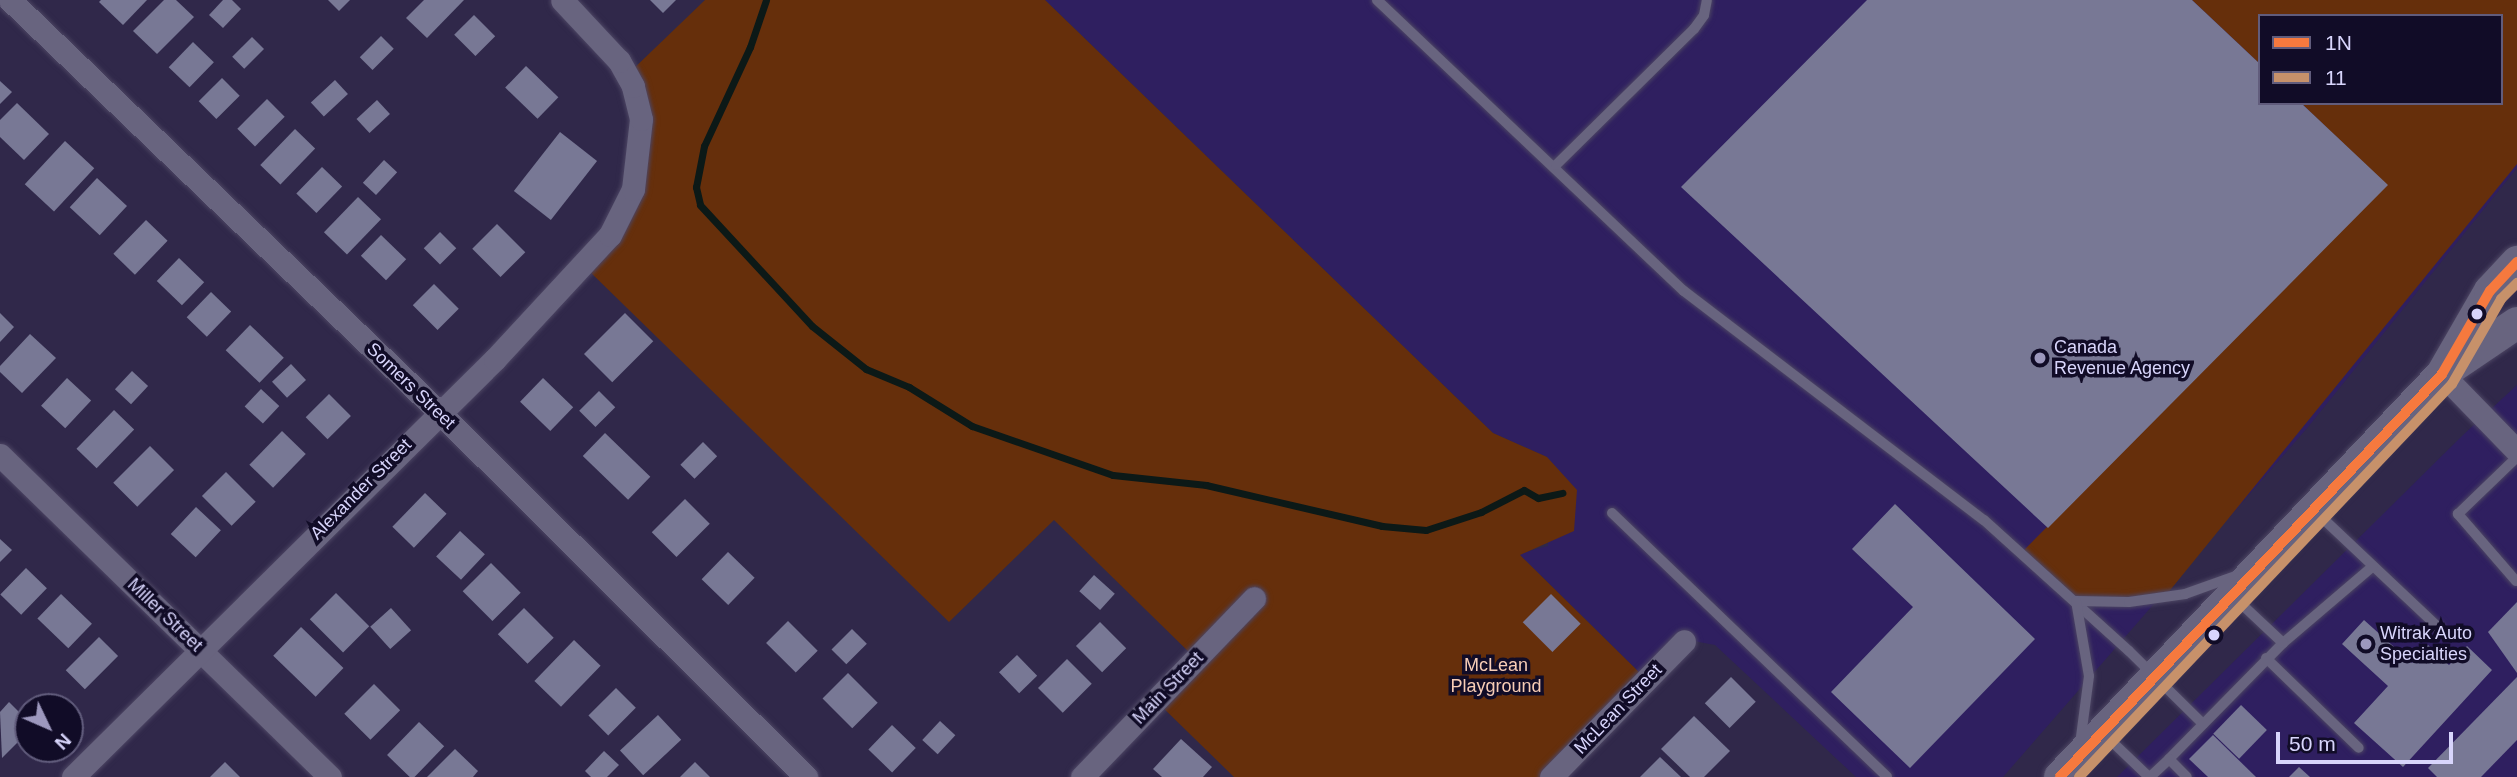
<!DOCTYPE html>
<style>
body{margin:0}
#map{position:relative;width:2517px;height:777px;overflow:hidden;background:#30284a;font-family:Arial,sans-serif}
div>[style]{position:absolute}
.built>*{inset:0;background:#2f1f60}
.green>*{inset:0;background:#662f0b}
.stream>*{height:7px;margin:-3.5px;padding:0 3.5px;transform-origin:3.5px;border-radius:3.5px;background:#0c1917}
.building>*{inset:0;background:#787895;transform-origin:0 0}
.roads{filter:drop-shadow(0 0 2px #4c4563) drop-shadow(0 0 2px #4c4563)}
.lane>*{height:10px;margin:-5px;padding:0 5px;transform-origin:5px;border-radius:5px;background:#68647f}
.street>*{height:23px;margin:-11.5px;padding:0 11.5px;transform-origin:11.5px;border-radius:11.5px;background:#68647f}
.secondary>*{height:32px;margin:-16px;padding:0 16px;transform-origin:16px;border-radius:16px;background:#68647f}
.bus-1>*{height:10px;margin:-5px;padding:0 5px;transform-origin:5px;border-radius:5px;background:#f6793e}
.bus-2>*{height:10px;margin:-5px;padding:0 5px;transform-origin:5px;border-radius:5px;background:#c7916a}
.dots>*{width:19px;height:19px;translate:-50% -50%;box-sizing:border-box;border:4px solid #110c27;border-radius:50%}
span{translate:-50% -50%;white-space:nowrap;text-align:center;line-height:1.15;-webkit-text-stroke:7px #110c27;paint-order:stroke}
.poi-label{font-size:18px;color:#d8d5fc}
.left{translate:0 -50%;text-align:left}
.street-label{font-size:18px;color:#d8d5fc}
.park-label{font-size:18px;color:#f8cdb6}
.legend{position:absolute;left:2258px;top:14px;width:245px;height:91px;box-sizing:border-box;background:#110c27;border:2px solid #615c7c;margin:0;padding:9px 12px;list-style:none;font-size:21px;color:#d8d5fc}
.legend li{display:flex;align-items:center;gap:14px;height:35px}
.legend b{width:35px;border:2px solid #615c7c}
.north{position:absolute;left:14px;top:693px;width:70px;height:70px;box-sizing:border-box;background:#110c27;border:2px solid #615c7c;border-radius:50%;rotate:134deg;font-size:19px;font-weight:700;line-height:28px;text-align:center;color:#d8d5fc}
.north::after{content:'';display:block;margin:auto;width:24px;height:32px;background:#9d98be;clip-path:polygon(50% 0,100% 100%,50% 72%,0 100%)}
.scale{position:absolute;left:2276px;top:732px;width:177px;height:32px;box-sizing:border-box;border:4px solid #d8d5fc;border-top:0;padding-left:9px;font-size:21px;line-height:24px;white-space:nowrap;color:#d8d5fc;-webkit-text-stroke:5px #110c27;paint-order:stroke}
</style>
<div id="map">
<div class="built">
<div style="clip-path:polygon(evenodd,1045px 0,2517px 0,2517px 168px,2308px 427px,2003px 777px,1856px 777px,1715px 645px,1683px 639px,1645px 678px,1519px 554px,1548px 546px,1547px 457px,1493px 433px,1045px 0,2260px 16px,2501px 16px,2501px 103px,2260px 103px,2260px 16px)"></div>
<div style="clip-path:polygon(2517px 385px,2517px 777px,2117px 777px,2463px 435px)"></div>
</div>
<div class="green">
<div style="clip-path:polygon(705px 0,1045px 0,1493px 433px,1547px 457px,1577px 490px,1574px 531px,1520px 555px,1645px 678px,1548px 777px,1234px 777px,1154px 699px,1194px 657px,1054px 520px,949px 622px,587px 269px,637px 189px,629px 73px)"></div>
<div style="clip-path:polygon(2192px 0,2517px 0,2517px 164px,2167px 594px,2076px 601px,2022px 552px,2387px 185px,2301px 103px,2501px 103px,2501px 16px,2260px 16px,2260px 64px)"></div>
</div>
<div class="stream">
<div style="left:766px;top:0;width:50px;rotate:108.8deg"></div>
<div style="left:750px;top:47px;width:109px;rotate:114.9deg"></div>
<div style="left:704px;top:146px;width:42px;rotate:101deg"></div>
<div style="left:696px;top:187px;width:18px;rotate:77deg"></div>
<div style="left:700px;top:205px;width:165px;rotate:47.2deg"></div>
<div style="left:812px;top:326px;width:69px;rotate:38.5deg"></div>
<div style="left:866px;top:369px;width:47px;rotate:22.7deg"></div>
<div style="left:909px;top:387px;width:74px;rotate:31.8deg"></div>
<div style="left:972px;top:426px;width:149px;rotate:19.2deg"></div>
<div style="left:1113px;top:475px;width:94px;rotate:6.1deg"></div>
<div style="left:1206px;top:485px;width:181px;rotate:13.1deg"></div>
<div style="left:1382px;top:526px;width:44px;rotate:5.2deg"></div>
<div style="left:1426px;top:530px;width:58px;rotate:-18.1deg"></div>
<div style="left:1481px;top:512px;width:48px;rotate:-27.1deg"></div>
<div style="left:1524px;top:490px;width:16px;rotate:30deg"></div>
<div style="left:1538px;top:498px;width:25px;rotate:-12deg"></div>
</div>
<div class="building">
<div style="clip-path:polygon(147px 0,123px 25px,99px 2px,101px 0)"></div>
<div style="clip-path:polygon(164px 0,176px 0,194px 17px,157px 54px,133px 31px)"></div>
<div style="clip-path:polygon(223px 0,232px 0,241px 9px,223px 28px,209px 15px)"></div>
<div style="clip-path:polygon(328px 0,350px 0,339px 11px)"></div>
<div style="clip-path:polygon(424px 0,464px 0,427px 38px,406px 18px)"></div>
<div style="clip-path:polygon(650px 0,676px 0,663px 13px)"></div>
<div style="clip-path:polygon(1867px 0,2192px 0,2260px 64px,2260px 103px,2301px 103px,2388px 185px,2048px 528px,1681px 187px)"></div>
<div style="left:474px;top:15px;width:30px;height:28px;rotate:45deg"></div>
<div style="left:381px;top:36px;width:18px;height:30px;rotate:45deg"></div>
<div style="left:252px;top:37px;width:17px;height:28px;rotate:45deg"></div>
<div style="left:193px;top:42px;width:29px;height:35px;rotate:44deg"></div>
<div style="left:526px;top:66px;width:45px;height:30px;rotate:44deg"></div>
<div style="left:222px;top:78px;width:25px;height:33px;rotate:45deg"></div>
<div style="left:335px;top:80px;width:19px;height:33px;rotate:47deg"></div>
<div style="clip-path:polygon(0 81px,12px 92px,0 104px)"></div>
<div style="left:267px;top:99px;width:25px;height:42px;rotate:45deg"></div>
<div style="left:377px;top:100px;width:19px;height:28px;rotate:47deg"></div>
<div style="clip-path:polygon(17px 103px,49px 134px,24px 160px,0 137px,0 120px)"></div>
<div style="left:295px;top:129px;width:28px;height:50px;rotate:44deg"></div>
<div style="left:560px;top:132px;width:47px;height:75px;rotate:38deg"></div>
<div style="left:65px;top:141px;width:40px;height:59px;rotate:43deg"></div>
<div style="left:384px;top:160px;width:18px;height:31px;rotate:43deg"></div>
<div style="left:322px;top:167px;width:28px;height:37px;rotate:44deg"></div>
<div style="left:97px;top:178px;width:41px;height:40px;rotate:43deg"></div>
<div style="left:358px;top:197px;width:32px;height:49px;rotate:44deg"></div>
<div style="left:146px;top:220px;width:30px;height:47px;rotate:44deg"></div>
<div style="left:497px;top:224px;width:40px;height:35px;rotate:45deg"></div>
<div style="left:440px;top:232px;width:23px;height:23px;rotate:45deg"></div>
<div style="left:381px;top:235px;width:35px;height:29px;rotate:44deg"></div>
<div style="left:179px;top:258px;width:35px;height:32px;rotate:44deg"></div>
<div style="left:434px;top:284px;width:35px;height:30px;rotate:45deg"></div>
<div style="left:211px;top:292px;width:28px;height:35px;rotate:44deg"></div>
<div style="clip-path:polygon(0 313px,14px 327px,0 342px)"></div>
<div style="left:625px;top:313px;width:40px;height:58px;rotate:45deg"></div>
<div style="left:250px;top:325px;width:47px;height:35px;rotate:44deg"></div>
<div style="clip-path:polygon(30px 334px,56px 358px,22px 393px,0 372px,0 366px)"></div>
<div style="left:291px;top:364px;width:22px;height:26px;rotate:47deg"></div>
<div style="left:132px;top:371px;width:22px;height:25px;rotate:43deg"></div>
<div style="left:67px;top:378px;width:33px;height:38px;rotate:43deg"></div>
<div style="left:543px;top:378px;width:42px;height:33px;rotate:44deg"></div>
<div style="left:261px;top:389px;width:25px;height:24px;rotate:43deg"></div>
<div style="left:599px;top:391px;width:23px;height:28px;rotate:45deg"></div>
<div style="left:329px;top:394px;width:31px;height:33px;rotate:45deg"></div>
<div style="left:114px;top:410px;width:28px;height:54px;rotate:44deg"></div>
<div style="left:282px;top:431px;width:33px;height:47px;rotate:44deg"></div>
<div style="left:605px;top:433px;width:63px;height:32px;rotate:44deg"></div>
<div style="left:703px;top:442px;width:20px;height:32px;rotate:45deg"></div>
<div style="left:150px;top:446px;width:34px;height:52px;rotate:45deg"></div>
<div style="left:226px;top:472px;width:42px;height:34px;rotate:45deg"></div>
<div style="left:425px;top:493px;width:30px;height:47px;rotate:44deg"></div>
<div style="left:685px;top:499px;width:35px;height:47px;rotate:45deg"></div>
<div style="clip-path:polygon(1895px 504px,2035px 639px,1910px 768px,1831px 692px,1913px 607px,1852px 549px)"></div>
<div style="left:196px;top:507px;width:34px;height:37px;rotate:43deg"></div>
<div style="left:460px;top:531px;width:34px;height:35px;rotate:43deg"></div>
<div style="clip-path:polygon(0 539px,12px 550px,0 562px)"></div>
<div style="left:728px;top:552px;width:37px;height:38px;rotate:44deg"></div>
<div style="left:491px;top:563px;width:42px;height:40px;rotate:45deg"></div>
<div style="left:26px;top:568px;width:29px;height:37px;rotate:44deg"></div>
<div style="left:1094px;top:575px;width:28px;height:22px;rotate:42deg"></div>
<div style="left:336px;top:593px;width:47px;height:37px;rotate:45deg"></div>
<div style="left:61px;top:594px;width:43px;height:34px;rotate:44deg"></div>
<div style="left:1551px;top:594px;width:42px;height:40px;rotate:45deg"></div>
<div style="clip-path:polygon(2517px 602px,2517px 673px,2488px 632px)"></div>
<div style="left:391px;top:608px;width:30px;height:28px;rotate:48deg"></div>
<div style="left:524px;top:608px;width:42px;height:37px;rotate:45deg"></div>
<div style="clip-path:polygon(2364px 620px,2412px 663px,2428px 645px,2449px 665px,2467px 646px,2492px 670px,2403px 767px,2354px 723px,2388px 686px,2342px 644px)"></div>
<div style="left:788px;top:621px;width:42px;height:31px;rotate:45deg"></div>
<div style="left:1100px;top:622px;width:37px;height:34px;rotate:45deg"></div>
<div style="left:301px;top:627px;width:59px;height:40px;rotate:44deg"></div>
<div style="left:852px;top:629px;width:21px;height:29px;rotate:45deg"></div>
<div style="left:99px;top:637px;width:27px;height:47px;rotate:45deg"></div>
<div style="left:574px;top:640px;width:37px;height:57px;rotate:44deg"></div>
<div style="left:1017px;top:655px;width:29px;height:25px;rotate:46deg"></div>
<div style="left:1067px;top:659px;width:35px;height:41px;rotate:45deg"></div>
<div style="left:848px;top:673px;width:42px;height:36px;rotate:45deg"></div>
<div style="left:1731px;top:677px;width:35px;height:37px;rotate:45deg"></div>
<div style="clip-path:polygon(2517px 677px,2517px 740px,2481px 777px,2437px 777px,2428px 768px)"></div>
<div style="left:374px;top:684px;width:37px;height:42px;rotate:45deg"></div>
<div style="left:616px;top:688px;width:28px;height:39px;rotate:45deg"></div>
<div style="clip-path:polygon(9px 702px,28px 721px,28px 732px,2px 758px,0 712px)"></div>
<div style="left:2241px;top:705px;width:36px;height:40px;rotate:44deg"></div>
<div style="left:658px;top:715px;width:34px;height:52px;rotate:47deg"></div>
<div style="clip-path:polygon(1694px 716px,1730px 751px,1704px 777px,1690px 777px,1661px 749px)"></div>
<div style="left:940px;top:721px;width:21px;height:26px;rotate:43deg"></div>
<div style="left:419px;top:722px;width:35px;height:46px;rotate:44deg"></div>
<div style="left:892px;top:725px;width:33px;height:34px;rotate:44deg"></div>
<div style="clip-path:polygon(2213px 735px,2256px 777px,2208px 777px,2189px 759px)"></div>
<div style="clip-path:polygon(1181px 739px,1212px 767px,1203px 777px,1162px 777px,1153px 769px)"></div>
<div style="clip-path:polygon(455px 749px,478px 771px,473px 777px,427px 777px)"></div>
<div style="clip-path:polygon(604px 751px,619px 765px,607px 777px,591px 777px,585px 771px)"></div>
<div style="clip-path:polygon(1660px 757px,1681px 777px,1640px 777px)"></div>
<div style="clip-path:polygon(225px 762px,240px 777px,210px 777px)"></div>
<div style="clip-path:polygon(695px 762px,710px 777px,680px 777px)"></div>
<div style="clip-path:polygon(2299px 767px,2310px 777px,2289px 777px)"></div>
</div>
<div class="roads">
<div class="lane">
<div style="left:1377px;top:0;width:423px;rotate:43.5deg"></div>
<div style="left:1684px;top:291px;width:377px;rotate:37.4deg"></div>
<div style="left:1984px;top:520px;width:195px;rotate:42.1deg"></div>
<div style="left:2129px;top:651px;width:104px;rotate:44.6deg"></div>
<div style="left:1556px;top:165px;width:194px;rotate:-44.6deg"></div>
<div style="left:1694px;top:29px;width:17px;rotate:-54deg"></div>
<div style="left:1704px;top:15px;width:15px;rotate:-79deg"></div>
<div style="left:2316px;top:512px;width:170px;rotate:43.3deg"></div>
<div style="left:1612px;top:513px;width:381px;rotate:43.8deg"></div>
<div style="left:2516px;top:581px;width:89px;rotate:-130.9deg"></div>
<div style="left:2458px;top:514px;width:82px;rotate:-44deg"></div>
<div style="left:2076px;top:601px;width:53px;rotate:1.1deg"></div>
<div style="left:2129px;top:602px;width:57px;rotate:-8.1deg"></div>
<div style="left:2185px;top:594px;width:56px;rotate:-19.7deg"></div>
<div style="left:2076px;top:601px;width:76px;rotate:80.2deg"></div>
<div style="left:2089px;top:676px;width:69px;rotate:97.5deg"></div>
<div style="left:2283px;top:643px;width:118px;rotate:-40.5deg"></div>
<div style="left:2266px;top:658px;width:129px;rotate:44.1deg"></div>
<div style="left:2105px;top:735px;width:61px;rotate:43.7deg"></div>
<div style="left:2169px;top:759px;width:163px;rotate:-45.5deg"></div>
<div style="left:2283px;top:643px;width:66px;rotate:-136.8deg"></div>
<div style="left:2150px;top:777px;width:26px;rotate:-43deg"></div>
<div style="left:2169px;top:759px;width:25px;rotate:45deg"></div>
</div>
<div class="street">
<div style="left:10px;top:0;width:595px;rotate:43.84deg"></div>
<div style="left:439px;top:412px;width:518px;rotate:44.84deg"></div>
<div style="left:2442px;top:374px;width:107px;rotate:45.8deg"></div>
<div style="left:0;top:455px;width:461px;rotate:44.3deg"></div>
<div style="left:73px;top:777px;width:594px;rotate:-44.73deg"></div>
<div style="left:495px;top:359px;width:169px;rotate:-47.2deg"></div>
<div style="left:610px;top:235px;width:51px;rotate:-63.4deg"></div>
<div style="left:633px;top:189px;width:70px;rotate:-83.5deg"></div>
<div style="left:641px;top:119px;width:34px;rotate:-104deg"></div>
<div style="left:633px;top:86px;width:29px;rotate:-119deg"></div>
<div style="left:619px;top:61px;width:83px;rotate:-133.1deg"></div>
<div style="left:1082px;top:777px;width:248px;rotate:-46.1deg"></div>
<div style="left:1551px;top:777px;width:190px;rotate:-45.6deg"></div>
</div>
<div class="secondary">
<div style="left:2449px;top:369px;width:82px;rotate:-34.1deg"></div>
<div style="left:2060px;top:777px;width:555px;rotate:-46.53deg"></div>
<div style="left:2442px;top:374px;width:96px;rotate:-60deg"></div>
<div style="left:2490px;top:291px;width:40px;rotate:-47deg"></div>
</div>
</div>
<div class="bus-1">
<div style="left:2060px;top:777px;width:555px;rotate:-46.53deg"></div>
<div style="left:2442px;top:374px;width:96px;rotate:-60deg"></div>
<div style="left:2490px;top:291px;width:40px;rotate:-47deg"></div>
</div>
<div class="bus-2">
<div style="left:2079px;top:777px;width:542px;rotate:-46.5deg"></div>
<div style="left:2452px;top:384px;width:98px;rotate:-60deg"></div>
<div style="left:2501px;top:299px;width:23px;rotate:-45deg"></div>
</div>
<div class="dots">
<div style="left:2477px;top:314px;background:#d8d5fc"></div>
<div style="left:2040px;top:358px;background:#9d98be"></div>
<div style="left:2214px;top:635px;background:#d8d5fc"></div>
<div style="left:2366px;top:644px;background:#9d98be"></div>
</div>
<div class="poi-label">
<span class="left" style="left:2054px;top:358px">Canada<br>Revenue Agency</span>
<span class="left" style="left:2380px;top:644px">Witrak Auto<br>Specialties</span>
</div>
<div class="street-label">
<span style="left:411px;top:386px;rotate:44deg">Somers Street</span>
<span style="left:361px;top:489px;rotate:-45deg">Alexander Street</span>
<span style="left:165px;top:615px;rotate:44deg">Miller Street</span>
<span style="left:1168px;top:688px;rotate:-46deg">Main Street</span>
<span style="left:1618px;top:709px;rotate:-46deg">McLean Street</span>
</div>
<div class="park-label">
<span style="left:1496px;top:676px">McLean<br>Playground</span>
</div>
<ul class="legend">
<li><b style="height:9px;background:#f6793e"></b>1N</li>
<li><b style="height:9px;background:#c7916a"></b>11</li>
</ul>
<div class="north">N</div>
<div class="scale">50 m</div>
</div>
